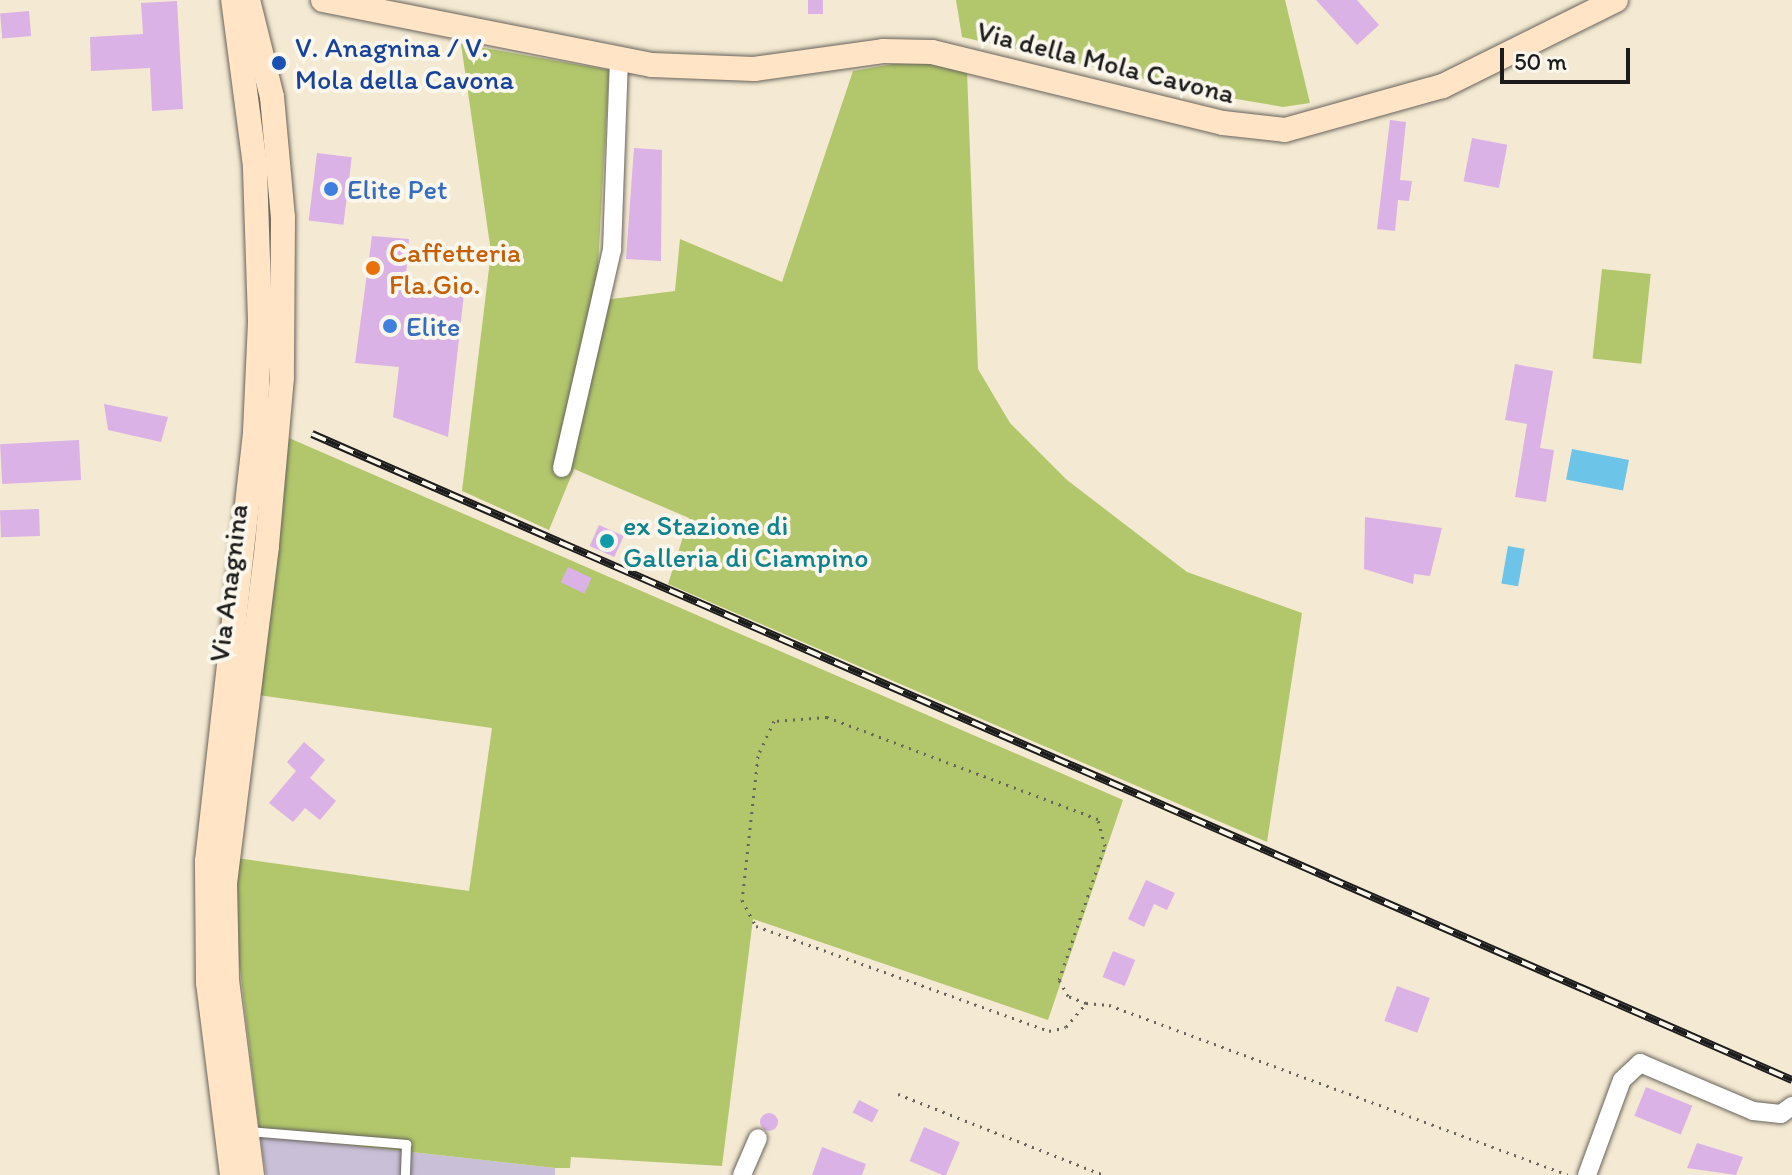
<!DOCTYPE html>
<style>
body{margin:0}
#map{position:relative;width:1792px;height:1175px;overflow:hidden;background:#f4e9d2;font-family:Itim,sans-serif}
div>[style]{position:absolute}
.industrial>*{inset:0;background:#c9bfd7}
.green>*{inset:0;background:#b2c76b;transform-origin:0 0}
.water>*{inset:0;background:#6cc4e9;transform-origin:0 0}
.building>*{inset:0;background:#dbb2e5;transform-origin:0 0}
.round{border-radius:50%}
.path>*{height:3px;margin-top:-1.5px;transform-origin:0;background:repeating-linear-gradient(90deg,#68645c 0 2px,transparent 0 8px)}
.roads{filter:drop-shadow(0 0 2px #68645c) drop-shadow(0 0 2px #68645c)}
.lane>*{height:9px;margin:-4.5px;padding:0 4.5px;transform-origin:4.5px;border-radius:4.5px;background:#fff}
.street>*{height:18px;margin:-9px;padding:0 9px;transform-origin:9px;border-radius:9px;background:#fff}
.secondary>*{height:24px;margin:-12px;padding:0 12px;transform-origin:12px;border-radius:12px;background:#ffe4c6}
.rail>*{height:8px;margin-top:-4px;transform-origin:0;background:repeating-linear-gradient(90deg,#fbf7ec 0 15px,#1c1c1c 0 30px);box-sizing:border-box;border-block:2px solid #1c1c1c}
.dots>*{width:22px;height:22px;translate:-50% -50%;box-sizing:border-box;border:4px solid #fbf7ec;border-radius:50%}
span{translate:-50% -50%;white-space:nowrap;text-align:center;line-height:1.15;-webkit-text-stroke:8px #fbf7ec;paint-order:stroke}
.transit-label{font-size:28px;color:#164399}
.left{translate:0 -50%;text-align:left}
.street-label{font-size:28px;color:#1c1c1c}
.shop-label{font-size:28px;color:#366cbe}
.food-label{font-size:28px;color:#c56008}
.culture-label{font-size:28px;color:#0d838f}
.scale{position:absolute;left:1500px;top:48px;width:130px;height:36px;box-sizing:border-box;border:4px solid #1c1c1c;border-top:0;padding-left:10px;font-size:24px;line-height:28px;white-space:nowrap;color:#1c1c1c;-webkit-text-stroke:6px #fbf7ec;paint-order:stroke}
</style>
<div id="map">
<div class="industrial">
<div style="clip-path:polygon(260px 1135px,555px 1168px,555px 1175px,266px 1175px)"></div>
</div>
<div class="green">
<div style="clip-path:polygon(956px 0,1285px 0,1310px 103px,1283px 107px,1219px 96px,962px 37px)"></div>
<div style="clip-path:polygon(461px 44px,609px 70px,596px 301px,675px 291px,680px 239px,782px 282px,853px 71px,916px 60px,967px 71px,978px 369px,1010px 423px,1067px 480px,1187px 572px,1302px 613px,1267px 842px,668px 584px,689px 518px,574px 469px,549px 530px,462px 491px,491px 252px)"></div>
<div style="left:1602px;top:269px;width:49px;height:90px;rotate:6deg"></div>
<div style="clip-path:polygon(289px 438px,1123px 800px,1048px 1020px,753px 919px,722px 1166px,571px 1157px,570px 1168px,555px 1168px,260px 1135px,237px 944px,237px 858px,469px 891px,492px 728px,258px 695px)"></div>
</div>
<div class="water">
<div style="left:1572px;top:449px;width:58px;height:31px;rotate:11deg"></div>
<div style="left:1508px;top:546px;width:17px;height:38px;rotate:10deg"></div>
</div>
<div class="building">
<div style="left:808px;top:0;width:15px;height:14px"></div>
<div style="clip-path:polygon(1316px 0,1357px 0,1379px 25px,1357px 45px)"></div>
<div style="clip-path:polygon(177px 1px,183px 109px,152px 111px,150px 68px,91px 71px,90px 37px,143px 34px,141px 3px)"></div>
<div style="left:29px;top:11px;width:25px;height:29px;rotate:85deg"></div>
<div style="clip-path:polygon(1390px 120px,1406px 122px,1400px 180px,1412px 181px,1409px 201px,1398px 200px,1395px 231px,1377px 229px)"></div>
<div style="left:1472px;top:138px;width:36px;height:44px;rotate:11deg"></div>
<div style="clip-path:polygon(634px 148px,662px 150px,661px 261px,626px 259px)"></div>
<div style="left:317px;top:153px;width:35px;height:68px;rotate:7deg"></div>
<div style="clip-path:polygon(372px 236px,409px 239px,405px 287px,464px 294px,448px 437px,393px 417px,399px 367px,355px 363px)"></div>
<div style="clip-path:polygon(1515px 364px,1553px 371px,1540px 448px,1554px 450px,1546px 502px,1515px 497px,1527px 424px,1505px 420px)"></div>
<div style="clip-path:polygon(104px 404px,168px 417px,161px 442px,108px 430px)"></div>
<div style="left:79px;top:440px;width:40px;height:79px;rotate:87deg"></div>
<div style="left:39px;top:509px;width:27px;height:39px;rotate:88deg"></div>
<div style="clip-path:polygon(1365px 517px,1442px 528px,1430px 576px,1414px 574px,1413px 584px,1364px 569px)"></div>
<div style="left:599px;top:525px;width:27px;height:23px;rotate:24deg"></div>
<div style="left:568px;top:567px;width:26px;height:17px;rotate:25deg"></div>
<div style="clip-path:polygon(304px 742px,325px 760px,310px 778px,336px 801px,320px 820px,305px 808px,293px 822px,269px 803px,296px 771px,287px 762px)"></div>
<div style="clip-path:polygon(1146px 880px,1175px 893px,1167px 910px,1154px 904px,1144px 927px,1128px 919px)"></div>
<div style="left:1113px;top:951px;width:24px;height:28px;rotate:22deg"></div>
<div style="left:1397px;top:986px;width:35px;height:37px;rotate:20deg"></div>
<div style="left:1646px;top:1087px;width:50px;height:31px;rotate:22deg"></div>
<div style="left:859px;top:1100px;width:22px;height:14px;rotate:27deg"></div>
<div class="round" style="left:760px;top:1113px;width:18px;height:18px"></div>
<div style="left:924px;top:1127px;width:39px;height:37px;rotate:23deg"></div>
<div style="clip-path:polygon(1697px 1143px,1743px 1157px,1736px 1175px,1687px 1168px)"></div>
<div style="clip-path:polygon(822px 1147px,866px 1164px,862px 1175px,812px 1175px)"></div>
</div>
<div class="path">
<div style="left:1086px;top:1003px;width:19px;rotate:-159deg"></div>
<div style="left:1068px;top:996px;width:18px;rotate:-119deg"></div>
<div style="left:1059px;top:980px;width:142px;rotate:-71.1deg"></div>
<div style="left:1105px;top:846px;width:28px;rotate:-105deg"></div>
<div style="left:1098px;top:819px;width:290px;rotate:-159.4deg"></div>
<div style="left:827px;top:717px;width:53px;rotate:175.7deg"></div>
<div style="left:774px;top:721px;width:38px;rotate:115deg"></div>
<div style="left:758px;top:756px;width:145px;rotate:96.3deg"></div>
<div style="left:742px;top:900px;width:30px;rotate:62deg"></div>
<div style="left:756px;top:926px;width:311px;rotate:19.7deg"></div>
<div style="left:1049px;top:1031px;width:17px;rotate:-13deg"></div>
<div style="left:1066px;top:1027px;width:31px;rotate:-50deg"></div>
<div style="left:1086px;top:1003px;width:23px;rotate:5deg"></div>
<div style="left:1109px;top:1005px;width:489px;rotate:20.3deg"></div>
<div style="left:898px;top:1094px;width:221px;rotate:21.5deg"></div>
</div>
<div class="roads">
<div class="lane">
<div style="left:248px;top:1131px;width:159px;rotate:4.7deg"></div>
<div style="left:406px;top:1144px;width:31px;rotate:92deg"></div>
</div>
<div class="street">
<div style="left:562px;top:468px;width:224px;rotate:-77.1deg"></div>
<div style="left:612px;top:250px;width:188px;rotate:-87.9deg"></div>
<div style="left:742px;top:1175px;width:40px;rotate:-66.6deg"></div>
<div style="left:1587px;top:1175px;width:101px;rotate:-69.8deg"></div>
<div style="left:1622px;top:1080px;width:25px;rotate:-43deg"></div>
<div style="left:1640px;top:1063px;width:123px;rotate:23deg"></div>
<div style="left:1753px;top:1111px;width:28px;rotate:6deg"></div>
<div style="left:1781px;top:1114px;width:14px;rotate:-36deg"></div>
</div>
<div class="secondary">
<div style="left:248px;top:0;width:100px;rotate:76.1deg"></div>
<div style="left:272px;top:97px;width:121px;rotate:84.8deg"></div>
<div style="left:283px;top:217px;width:160px;rotate:90.4deg"></div>
<div style="left:282px;top:377px;width:170px;rotate:95.1deg"></div>
<div style="left:267px;top:546px;width:340px;rotate:97.1deg"></div>
<div style="left:225px;top:883px;width:97px;rotate:88.8deg"></div>
<div style="left:227px;top:980px;width:197px;rotate:82.7deg"></div>
<div style="left:323px;top:0;width:335px;rotate:11.2deg"></div>
<div style="left:652px;top:65px;width:102px;rotate:2.2deg"></div>
<div style="left:754px;top:69px;width:130px;rotate:-7.9deg"></div>
<div style="left:883px;top:51px;width:49px;rotate:1.2deg"></div>
<div style="left:932px;top:52px;width:300px;rotate:13.7deg"></div>
<div style="left:1223px;top:123px;width:62px;rotate:6.4deg"></div>
<div style="left:1285px;top:130px;width:164px;rotate:-15.6deg"></div>
<div style="left:1443px;top:86px;width:193px;rotate:-26.4deg"></div>
<div style="left:232px;top:1175px;width:193px;rotate:-97.1deg"></div>
<div style="left:208px;top:983px;width:122px;rotate:-90.5deg"></div>
<div style="left:207px;top:861px;width:432px;rotate:-83.6deg"></div>
<div style="left:255px;top:432px;width:112px;rotate:-87.4deg"></div>
<div style="left:260px;top:320px;width:154px;rotate:-91.9deg"></div>
<div style="left:255px;top:166px;width:167px;rotate:-97.5deg"></div>
</div>
</div>
<div class="rail">
<div style="left:312px;top:434px;width:1615px;rotate:23.58deg"></div>
</div>
<div class="dots">
<div style="left:279px;top:63px;background:#1a4fb4"></div>
<div style="left:331px;top:189px;background:#3f7fe0"></div>
<div style="left:373px;top:268px;background:#e8710a"></div>
<div style="left:390px;top:326px;background:#3f7fe0"></div>
<div style="left:607px;top:541px;background:#0f9aa8"></div>
</div>
<div class="transit-label">
<span class="left" style="left:295px;top:63px">V. Anagnina / V.<br>Mola della Cavona</span>
</div>
<div class="street-label">
<span style="left:1106px;top:62px;rotate:14deg">Via della Mola Cavona</span>
<span style="left:228px;top:583px;rotate:-83deg">Via Anagnina</span>
</div>
<div class="shop-label">
<span class="left" style="left:347px;top:189px">Elite Pet</span>
<span class="left" style="left:406px;top:326px">Elite</span>
</div>
<div class="food-label">
<span class="left" style="left:389px;top:268px">Caffetteria<br>Fla.Gio.</span>
</div>
<div class="culture-label">
<span class="left" style="left:623px;top:541px">ex Stazione di<br>Galleria di Ciampino</span>
</div>
<div class="scale">50 m</div>
</div>
